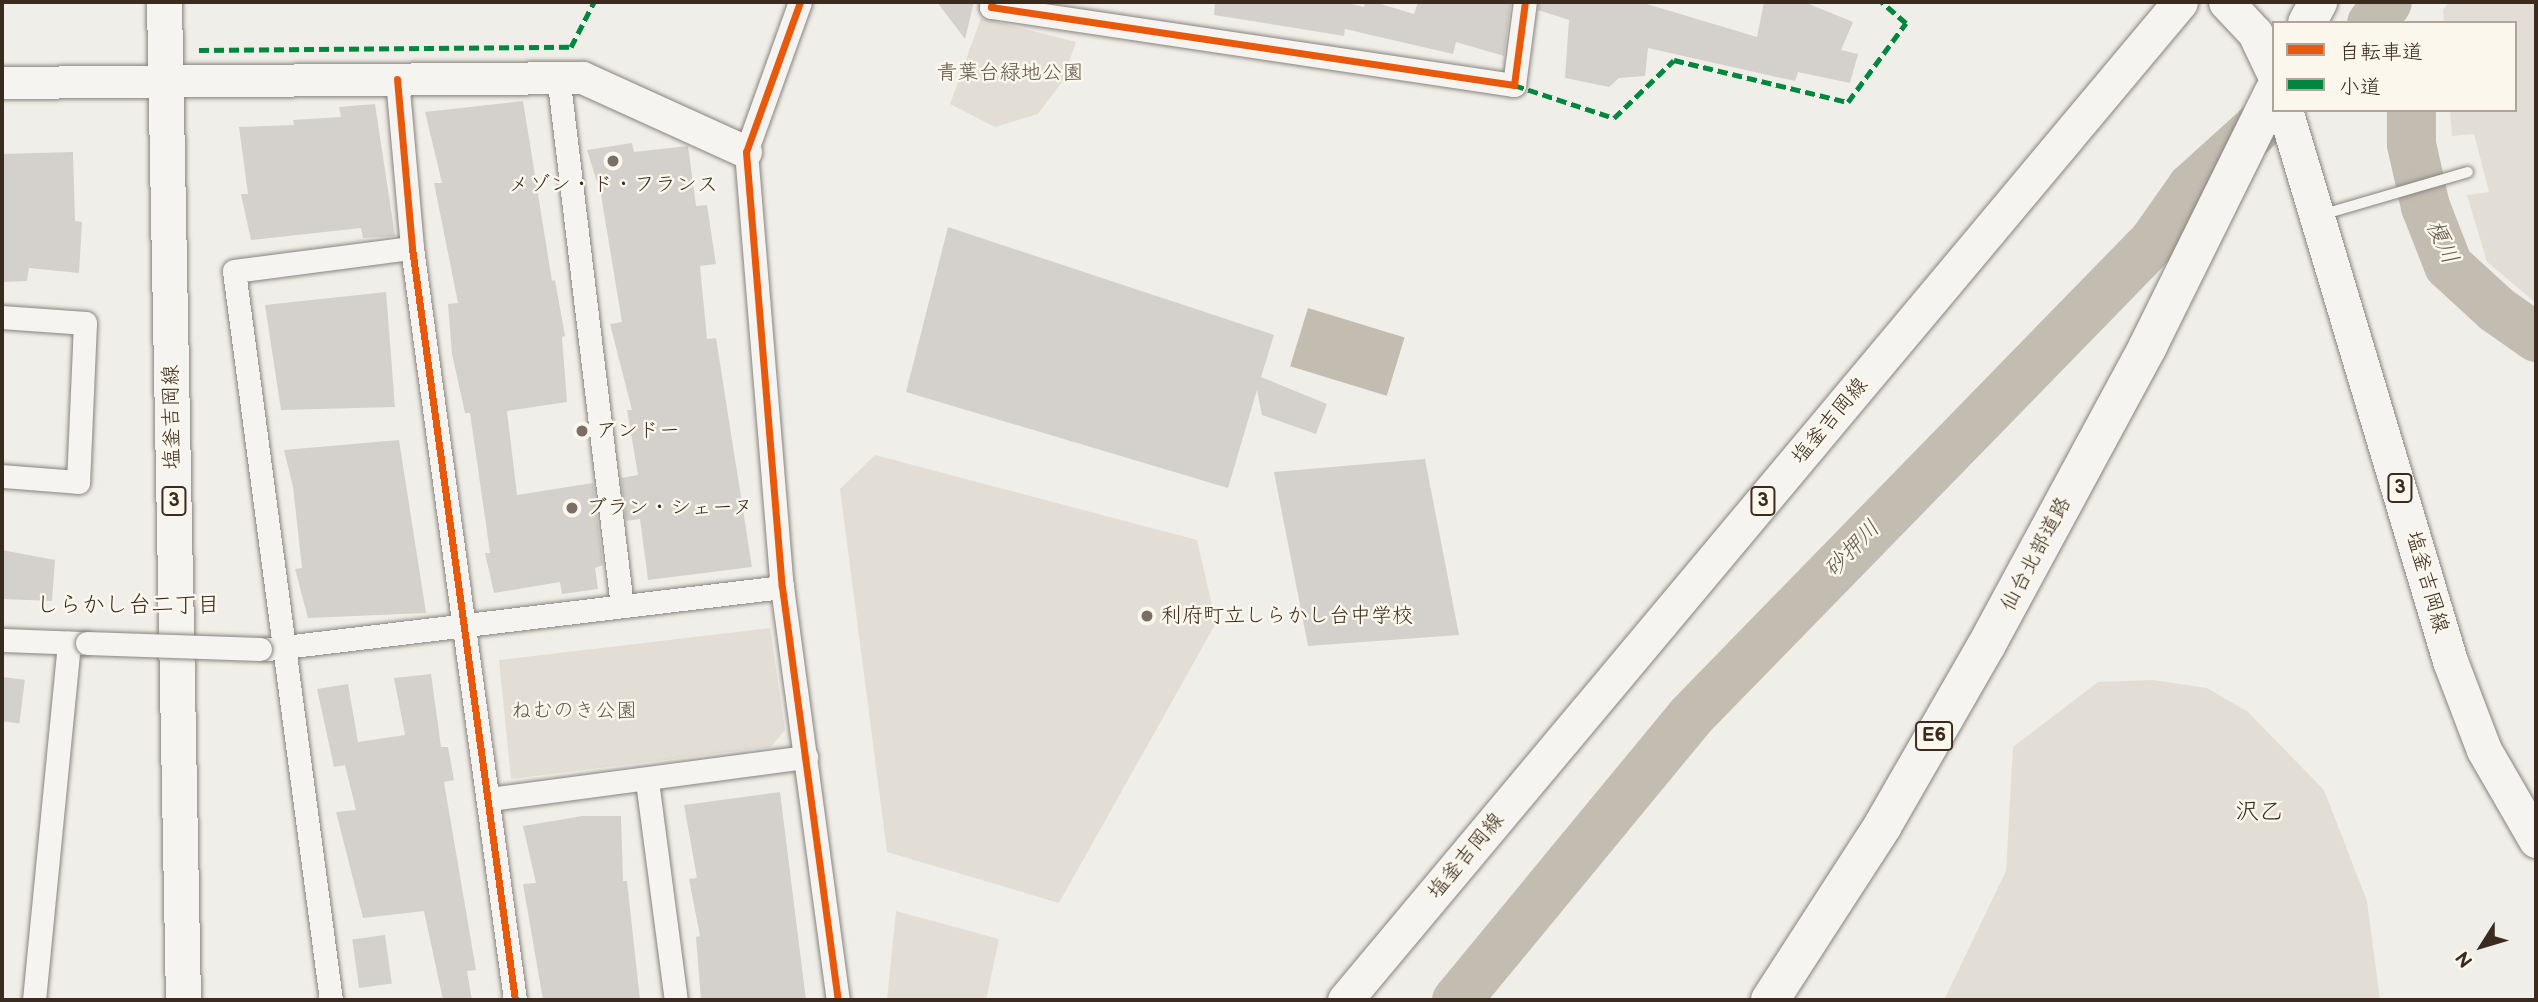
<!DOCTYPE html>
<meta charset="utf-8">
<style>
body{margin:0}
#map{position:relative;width:2538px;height:1002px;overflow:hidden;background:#f0eee8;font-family:"Balsamiq Sans","Klee One",sans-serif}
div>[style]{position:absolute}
.green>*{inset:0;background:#e3ded5}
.water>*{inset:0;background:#c2bcb1;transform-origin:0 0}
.river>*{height:49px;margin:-24.5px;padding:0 24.5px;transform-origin:24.5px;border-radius:24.5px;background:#c2bcb1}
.building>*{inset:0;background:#d4d1cc;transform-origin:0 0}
.roads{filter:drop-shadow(0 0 2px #88837e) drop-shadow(0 0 2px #88837e)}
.lane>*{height:10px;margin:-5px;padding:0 5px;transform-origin:5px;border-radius:5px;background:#f5f4f0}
.street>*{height:23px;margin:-11.5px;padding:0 11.5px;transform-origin:11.5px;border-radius:11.5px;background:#f5f4f0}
.secondary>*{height:32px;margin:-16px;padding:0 16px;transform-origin:16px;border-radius:16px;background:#f5f4f0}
.primary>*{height:35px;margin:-17.5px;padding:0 17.5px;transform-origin:17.5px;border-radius:17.5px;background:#f5f4f0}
.highway>*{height:38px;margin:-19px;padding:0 19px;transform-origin:19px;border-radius:19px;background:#f5f4f0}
.bridges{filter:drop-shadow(0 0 2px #88837e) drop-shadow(0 0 2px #88837e)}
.street-bridge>*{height:23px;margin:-11.5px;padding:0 11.5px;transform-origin:11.5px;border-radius:11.5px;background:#f5f4f0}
.quiet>*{height:5px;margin-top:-2.5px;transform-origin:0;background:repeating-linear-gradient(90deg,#00873e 0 10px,transparent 0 15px)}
.cycleway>*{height:7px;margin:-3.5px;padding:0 3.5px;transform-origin:3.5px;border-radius:3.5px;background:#e8590c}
.dots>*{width:19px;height:19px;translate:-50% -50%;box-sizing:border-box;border:4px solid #fbf7ec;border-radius:50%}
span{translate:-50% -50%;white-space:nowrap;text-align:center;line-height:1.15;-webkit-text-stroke:5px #fbf7ec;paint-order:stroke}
.shield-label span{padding:2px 5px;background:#fbf7ec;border:2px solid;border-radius:5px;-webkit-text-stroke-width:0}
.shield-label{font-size:19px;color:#3b2a1e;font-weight:700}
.park-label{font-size:21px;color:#625448}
.poi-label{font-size:21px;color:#3b2a1e}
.left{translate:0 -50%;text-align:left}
.street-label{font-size:21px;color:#3b2a1e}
.water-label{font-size:23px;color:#645549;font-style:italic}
.neighbourhood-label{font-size:23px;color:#3b2a1e}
.quarter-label{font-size:24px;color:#3b2a1e}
.frame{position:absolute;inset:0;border:4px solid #3b2a1e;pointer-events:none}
.legend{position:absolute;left:2272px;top:21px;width:245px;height:91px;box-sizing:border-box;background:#fbf7ec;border:2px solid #aea59a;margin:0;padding:9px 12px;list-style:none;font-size:21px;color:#3b2a1e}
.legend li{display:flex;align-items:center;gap:14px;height:35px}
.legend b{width:35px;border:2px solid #aea59a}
.north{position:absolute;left:2447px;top:911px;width:70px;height:70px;-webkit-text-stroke:5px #fbf7ec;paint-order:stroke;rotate:233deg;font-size:19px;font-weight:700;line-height:28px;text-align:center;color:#3b2a1e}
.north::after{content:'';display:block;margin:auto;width:24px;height:32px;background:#3b2a1e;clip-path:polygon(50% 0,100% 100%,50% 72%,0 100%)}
</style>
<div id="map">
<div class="green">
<div style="clip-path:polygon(2449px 2px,2536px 2px,2536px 303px,2487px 262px,2467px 195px,2489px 192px,2474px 134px,2452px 136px,2450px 110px,2515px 110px,2515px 23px,2444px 23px,2443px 10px)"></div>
<div style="clip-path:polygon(981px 18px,1076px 42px,1062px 82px,1038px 114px,995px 127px,950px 104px)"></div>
<div style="clip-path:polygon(875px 455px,1197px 540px,1216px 623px,1059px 903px,887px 852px,840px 489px)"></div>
<div style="clip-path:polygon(770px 628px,785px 730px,771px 747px,511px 779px,499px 660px)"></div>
<div style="clip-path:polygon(2153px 680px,2207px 688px,2248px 712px,2324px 790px,2367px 901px,2380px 1000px,1944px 1000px,2006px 871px,2013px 747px,2098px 682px)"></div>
<div style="clip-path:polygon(896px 911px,999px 939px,986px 1000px,887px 1000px)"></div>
</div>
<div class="water">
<div style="left:1308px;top:308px;width:101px;height:61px;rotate:17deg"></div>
</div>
<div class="river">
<div style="left:2371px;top:23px;width:26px;rotate:-53deg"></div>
<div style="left:2411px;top:110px;width:34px;rotate:90deg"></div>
<div style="left:2411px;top:144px;width:64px;rotate:77.3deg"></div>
<div style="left:2425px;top:206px;width:63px;rotate:68.7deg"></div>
<div style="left:2448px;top:265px;width:65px;rotate:42.5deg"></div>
<div style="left:2496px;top:309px;width:49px;rotate:35deg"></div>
<div style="left:1456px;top:1000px;width:368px;rotate:-50.5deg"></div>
<div style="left:1690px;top:716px;width:663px;rotate:-45.73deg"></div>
<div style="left:2153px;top:241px;width:66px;rotate:-54.9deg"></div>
<div style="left:2191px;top:187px;width:101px;rotate:-42.2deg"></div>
</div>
<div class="building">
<div style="clip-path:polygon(937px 2px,974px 2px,965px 39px)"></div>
<div style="clip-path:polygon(1215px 2px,1343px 2px,1364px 7px,1365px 2px,1374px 2px,1414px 14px,1418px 2px,1511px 2px,1504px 56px,1456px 42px,1453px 54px,1345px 29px,1344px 36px,1214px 15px)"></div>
<div style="clip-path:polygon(1539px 2px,1640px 2px,1757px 37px,1764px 2px,1804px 2px,1853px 22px,1841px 50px,1858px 54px,1850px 83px,1798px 72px,1795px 81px,1648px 48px,1645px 76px,1619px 78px,1609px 87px,1565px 78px,1569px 20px,1538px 10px)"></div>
<div style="clip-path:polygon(523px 101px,552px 281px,555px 280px,565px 336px,562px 337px,567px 402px,507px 411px,517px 495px,593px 483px,603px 565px,595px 568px,598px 589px,562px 594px,560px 582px,494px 593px,485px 553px,490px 553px,470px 413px,465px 413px,452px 354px,448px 304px,458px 303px,434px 183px,442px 183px,425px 112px)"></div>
<div style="clip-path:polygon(375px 104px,395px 236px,363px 238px,361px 228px,251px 240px,241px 194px,248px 194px,239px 127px,294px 125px,293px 120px,341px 117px,339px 107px)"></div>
<div style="clip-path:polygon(632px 143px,634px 152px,688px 146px,696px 206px,707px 205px,716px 264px,700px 266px,707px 339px,716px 338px,752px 567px,648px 580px,640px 519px,626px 521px,621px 478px,638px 475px,627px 410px,632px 410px,610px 324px,622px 322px,601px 195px,587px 150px)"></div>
<div style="clip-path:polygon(73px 152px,75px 221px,82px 222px,79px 273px,29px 268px,27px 281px,2px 282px,2px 154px)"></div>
<div style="clip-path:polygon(948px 227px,1274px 335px,1261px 377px,1327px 404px,1316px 434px,1262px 415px,1257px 390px,1228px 488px,906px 392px)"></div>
<div style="clip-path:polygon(386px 292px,395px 407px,281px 410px,265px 305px)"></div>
<div style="clip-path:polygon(399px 440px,426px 613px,308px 618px,295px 569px,302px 568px,293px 487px,284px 450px)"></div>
<div style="clip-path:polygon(1425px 459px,1459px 635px,1308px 646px,1274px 472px)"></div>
<div style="clip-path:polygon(2px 550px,55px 560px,52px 601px,2px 599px)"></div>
<div style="clip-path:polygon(431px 674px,441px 747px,448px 747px,454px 780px,444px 782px,476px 970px,467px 971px,472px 1000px,443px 1000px,424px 911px,363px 918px,336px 812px,356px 810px,345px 765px,334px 767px,317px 689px,348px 684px,358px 742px,405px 735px,394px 678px)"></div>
<div style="left:2px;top:677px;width:23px;height:44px;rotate:7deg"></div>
<div style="clip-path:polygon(780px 792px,806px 1000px,701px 1000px,696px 937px,700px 936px,689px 879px,697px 878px,684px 805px)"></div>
<div style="clip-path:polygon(582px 816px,621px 816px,623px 881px,627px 881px,640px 1000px,543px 1000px,523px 884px,536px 883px,523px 826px)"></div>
<div style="left:385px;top:935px;width:49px;height:33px;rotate:82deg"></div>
</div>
<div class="roads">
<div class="lane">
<div style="left:2321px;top:215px;width:153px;rotate:-16.3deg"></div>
</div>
<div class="street">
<div style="left:800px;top:2px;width:159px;rotate:109.8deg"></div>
<div style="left:746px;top:152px;width:436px;rotate:85.3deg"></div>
<div style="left:782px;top:587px;width:417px;rotate:82.3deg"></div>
<div style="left:992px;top:2px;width:5px;rotate:101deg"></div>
<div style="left:991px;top:7px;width:529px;rotate:8.48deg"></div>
<div style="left:1514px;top:85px;width:84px;rotate:-82.5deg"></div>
<div style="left:558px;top:75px;width:535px;rotate:83.13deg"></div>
<div style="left:397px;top:79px;width:170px;rotate:84.9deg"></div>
<div style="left:412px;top:248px;width:759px;rotate:82.2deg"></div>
<div style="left:2px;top:317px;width:83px;rotate:4.1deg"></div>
<div style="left:85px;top:323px;width:159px;rotate:92.5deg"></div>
<div style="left:78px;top:482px;width:76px;rotate:-175.5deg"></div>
<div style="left:2px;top:640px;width:81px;rotate:2.1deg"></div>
<div style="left:268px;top:649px;width:518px;rotate:-6.88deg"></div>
<div style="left:647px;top:781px;width:221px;rotate:82.5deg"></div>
<div style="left:490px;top:799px;width:319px;rotate:-7.6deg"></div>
<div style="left:34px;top:1000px;width:359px;rotate:-84.4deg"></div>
<div style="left:331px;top:1000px;width:735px;rotate:-97.58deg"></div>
<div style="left:234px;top:271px;width:179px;rotate:-7.4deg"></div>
</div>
<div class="secondary">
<div style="left:2px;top:83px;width:581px;rotate:-0.49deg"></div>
<div style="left:583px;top:78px;width:179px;rotate:24.4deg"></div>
</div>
<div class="primary">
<div style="left:164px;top:2px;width:998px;rotate:88.91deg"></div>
<div style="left:2226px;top:2px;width:42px;rotate:46.9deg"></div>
<div style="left:2255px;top:33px;width:44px;rotate:64.6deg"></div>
<div style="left:2285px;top:110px;width:575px;rotate:73.33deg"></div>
<div style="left:2450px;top:661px;width:95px;rotate:69.1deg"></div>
<div style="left:2484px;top:750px;width:104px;rotate:60deg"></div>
<div style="left:1345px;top:1000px;width:1301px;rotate:-50.08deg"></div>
</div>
<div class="highway">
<div style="left:2307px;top:23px;width:24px;rotate:-62deg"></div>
<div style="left:1770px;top:1000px;width:208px;rotate:-57.1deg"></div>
<div style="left:1883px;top:825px;width:207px;rotate:-60.1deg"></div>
<div style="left:1986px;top:646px;width:341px;rotate:-61.6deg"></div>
<div style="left:2148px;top:346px;width:284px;rotate:-63.7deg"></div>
</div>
</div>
<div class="bridges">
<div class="street-bridge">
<div style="left:87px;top:643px;width:173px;rotate:2deg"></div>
</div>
</div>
<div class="quiet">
<div style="left:199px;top:50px;width:372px;rotate:-0.5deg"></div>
<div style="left:571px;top:47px;width:51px;rotate:-62.9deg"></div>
<div style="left:1514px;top:85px;width:105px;rotate:18.3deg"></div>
<div style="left:1614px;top:118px;width:83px;rotate:-44deg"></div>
<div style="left:1674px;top:60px;width:179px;rotate:13.6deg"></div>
<div style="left:1848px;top:102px;width:98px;rotate:-53.7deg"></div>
<div style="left:1906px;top:23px;width:32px;rotate:-139deg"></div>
</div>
<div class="cycleway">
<div style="left:800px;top:2px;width:159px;rotate:109.8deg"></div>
<div style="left:746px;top:152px;width:436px;rotate:85.3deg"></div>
<div style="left:782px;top:587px;width:417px;rotate:82.3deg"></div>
<div style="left:992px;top:2px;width:5px;rotate:101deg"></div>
<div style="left:991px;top:7px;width:529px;rotate:8.48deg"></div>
<div style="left:1514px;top:85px;width:84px;rotate:-82.5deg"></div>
<div style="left:397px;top:79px;width:170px;rotate:84.9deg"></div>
<div style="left:412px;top:248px;width:759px;rotate:82.2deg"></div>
</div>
<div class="dots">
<div style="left:613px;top:161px;background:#7a6f65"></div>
<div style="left:582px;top:431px;background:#7a6f65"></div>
<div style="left:572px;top:508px;background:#7a6f65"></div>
<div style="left:1147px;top:616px;background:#7a6f65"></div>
</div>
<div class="shield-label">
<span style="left:2400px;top:488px">3</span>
<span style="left:174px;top:501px">3</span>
<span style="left:1763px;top:501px">3</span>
<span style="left:1934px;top:736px">E6</span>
</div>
<div class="park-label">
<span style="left:1010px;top:73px">青葉台緑地公園</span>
<span style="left:574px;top:711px">ねむのき公園</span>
</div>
<div class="poi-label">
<span style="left:613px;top:185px">メゾン・ド・フランス</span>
<span class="left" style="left:596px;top:431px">アンドー</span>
<span class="left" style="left:586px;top:508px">ブラン・シェーヌ</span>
<span class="left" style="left:1161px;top:616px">利府町立しらかし台中学校</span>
</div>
<div class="street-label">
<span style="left:172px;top:417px;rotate:-91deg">塩釜吉岡線</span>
<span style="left:1830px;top:421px;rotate:-50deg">塩釜吉岡線</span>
<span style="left:2036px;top:554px;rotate:-62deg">仙台北部道路</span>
<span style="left:2427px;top:582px;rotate:74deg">塩釜吉岡線</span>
<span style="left:1466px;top:856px;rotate:-50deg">塩釜吉岡線</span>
</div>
<div class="water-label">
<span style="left:2442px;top:242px;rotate:65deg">榎川</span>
<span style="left:1852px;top:549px;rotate:-46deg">砂押川</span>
</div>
<div class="neighbourhood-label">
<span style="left:128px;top:605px">しらかし台二丁目</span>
</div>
<div class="quarter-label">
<span style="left:2259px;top:812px">沢乙</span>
</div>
<div class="frame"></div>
<ul class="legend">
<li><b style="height:9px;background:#e8590c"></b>自転車道</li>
<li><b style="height:9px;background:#00873e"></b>小道</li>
</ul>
<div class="north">N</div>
</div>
